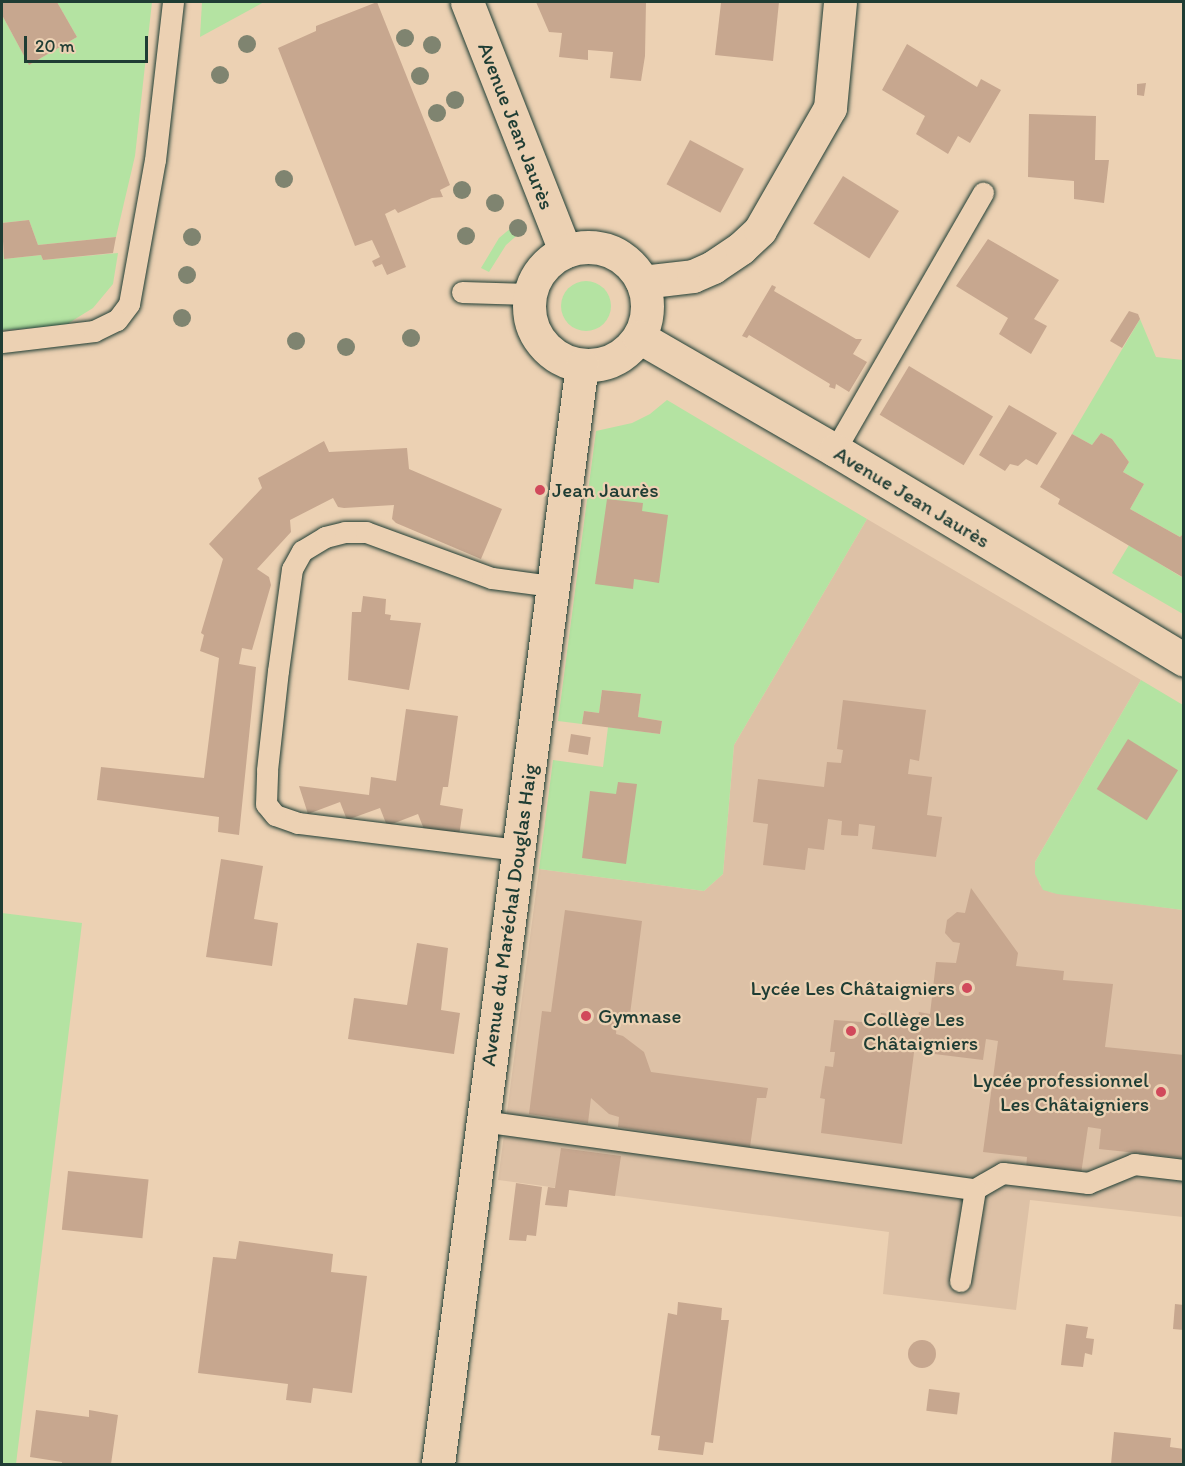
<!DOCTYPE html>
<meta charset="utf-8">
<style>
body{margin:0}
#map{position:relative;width:1185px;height:1466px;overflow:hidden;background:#ecd1b3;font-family:Itim,sans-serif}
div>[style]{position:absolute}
.built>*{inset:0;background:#ddc1a6}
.green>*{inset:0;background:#b4e3a2}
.round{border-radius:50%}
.building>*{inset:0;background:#c7a78f;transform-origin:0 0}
.roads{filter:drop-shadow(0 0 2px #1f3d34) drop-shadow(0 0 2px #1f3d34)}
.service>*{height:21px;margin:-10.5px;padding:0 10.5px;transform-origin:10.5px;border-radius:10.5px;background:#ecd1b3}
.minor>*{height:33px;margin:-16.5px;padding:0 16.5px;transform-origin:16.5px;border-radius:16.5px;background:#ecd1b3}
.tertiary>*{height:33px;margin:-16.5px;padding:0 16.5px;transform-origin:16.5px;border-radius:16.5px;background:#ecd1b3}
.tertiary>.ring{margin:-16.5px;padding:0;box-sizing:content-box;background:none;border:33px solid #ecd1b3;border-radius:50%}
.trees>*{width:18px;height:18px;margin:-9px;border-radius:50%;background:#7f8470}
.dots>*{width:16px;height:16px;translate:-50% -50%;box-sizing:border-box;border:3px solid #ecd1b3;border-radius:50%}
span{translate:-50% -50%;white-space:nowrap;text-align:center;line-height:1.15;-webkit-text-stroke:4.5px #ecd1b3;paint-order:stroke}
.street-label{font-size:21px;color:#1f3d34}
.poi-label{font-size:21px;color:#1f3d34}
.left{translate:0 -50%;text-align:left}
.right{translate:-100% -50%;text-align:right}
.frame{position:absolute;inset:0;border:3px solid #1f3d34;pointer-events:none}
.scale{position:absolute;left:24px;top:36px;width:124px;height:27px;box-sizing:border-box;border:3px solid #1f3d34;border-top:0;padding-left:8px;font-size:18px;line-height:21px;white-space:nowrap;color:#1f3d34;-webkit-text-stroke:4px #ecd1b3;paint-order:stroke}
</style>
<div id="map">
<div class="built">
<div style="clip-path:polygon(867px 519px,1141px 680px,1035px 862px,1035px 868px,1040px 885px,1050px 892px,1183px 910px,1183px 1217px,1030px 1200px,1016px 1310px,883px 1294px,889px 1232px,498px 1180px,539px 869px,704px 891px,723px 874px,734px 745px)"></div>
</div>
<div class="green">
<div style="clip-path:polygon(57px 2px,152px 2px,135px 156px,116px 237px,38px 245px,29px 220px,2px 223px,2px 15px,29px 65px,77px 37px)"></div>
<div style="clip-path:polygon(202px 2px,264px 2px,200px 37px)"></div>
<div style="clip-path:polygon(517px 223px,523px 230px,506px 245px,489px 272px,481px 268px,499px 238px)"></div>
<div style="clip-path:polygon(2px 242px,4px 259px,41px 255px,43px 260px,118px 253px,113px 284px,93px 308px,64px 326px,2px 330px)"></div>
<div class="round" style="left:561px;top:281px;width:50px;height:50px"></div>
<div style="clip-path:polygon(1140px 319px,1156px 357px,1183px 360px,1183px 534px,1180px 537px,1130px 509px,1144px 484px,1123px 472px,1129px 462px,1112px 439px,1101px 433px,1092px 445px,1072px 434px)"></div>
<div style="clip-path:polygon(667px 400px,867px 519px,734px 745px,723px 874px,704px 891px,539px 869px,553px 760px,603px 767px,608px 727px,660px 734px,662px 721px,638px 717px,641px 694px,602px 690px,599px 713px,584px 711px,582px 724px,558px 721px,596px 431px,632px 423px,650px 414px)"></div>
<div style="clip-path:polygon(1129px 545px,1183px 578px,1183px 614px,1112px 573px)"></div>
<div style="clip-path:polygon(1141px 680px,1183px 705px,1183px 910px,1057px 894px,1043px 890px,1035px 874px,1035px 862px)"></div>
<div style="clip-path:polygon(2px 913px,82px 923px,16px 1464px,2px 1464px)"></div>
</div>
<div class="building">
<div style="clip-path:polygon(2px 2px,57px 2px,77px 37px,29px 65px,2px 15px)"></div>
<div style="clip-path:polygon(377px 2px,450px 185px,440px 190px,443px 197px,432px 198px,398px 213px,395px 209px,385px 214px,406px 267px,387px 275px,382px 264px,375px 267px,372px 261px,380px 257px,372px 240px,355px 246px,278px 48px,316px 31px,316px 26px)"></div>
<div style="clip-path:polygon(536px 2px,646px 2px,645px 56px,641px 81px,610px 78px,613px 52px,588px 50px,588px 60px,559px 57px,562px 33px,549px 32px)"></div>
<div style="clip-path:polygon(725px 2px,779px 2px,773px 61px,715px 55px,721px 3px)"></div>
<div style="clip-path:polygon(907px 44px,977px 87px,981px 79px,1001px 90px,970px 143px,958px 136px,948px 154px,916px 134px,925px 116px,882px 90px)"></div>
<div style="clip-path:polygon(1146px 83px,1144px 96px,1137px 95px,1137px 84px)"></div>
<div style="clip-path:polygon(1029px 114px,1096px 116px,1095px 160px,1109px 160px,1104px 203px,1074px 199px,1074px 181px,1028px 177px)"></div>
<div style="left:690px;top:140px;width:61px;height:50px;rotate:28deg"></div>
<div style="left:843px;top:176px;width:66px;height:56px;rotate:32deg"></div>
<div style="clip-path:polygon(29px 220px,38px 245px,116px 237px,113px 253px,43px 260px,41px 255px,4px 259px,2px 223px)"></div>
<div style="clip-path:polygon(988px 239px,1059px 280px,1034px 319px,1047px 326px,1031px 354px,999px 334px,1008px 318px,956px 286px)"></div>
<div style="clip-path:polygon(772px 285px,776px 287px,774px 291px,856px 339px,862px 339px,853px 354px,867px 362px,849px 392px,836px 384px,835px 389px,829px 387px,830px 384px,749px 335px,747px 338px,742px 336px)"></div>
<div style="clip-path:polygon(1129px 311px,1138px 314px,1140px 319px,1122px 348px,1110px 341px)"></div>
<div style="left:909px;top:366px;width:98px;height:57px;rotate:31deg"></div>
<div style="clip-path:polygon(1009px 405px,1057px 433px,1037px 465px,1026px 459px,1018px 466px,1010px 464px,1005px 471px,979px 455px)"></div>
<div style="clip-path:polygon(1101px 433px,1112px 439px,1129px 462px,1123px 472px,1144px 484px,1130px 509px,1180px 537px,1184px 533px,1184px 578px,1058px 504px,1060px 499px,1040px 487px,1072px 434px,1092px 445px)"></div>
<div style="clip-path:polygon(324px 441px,329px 452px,407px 448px,409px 469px,502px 509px,481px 559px,396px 523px,392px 519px,394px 505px,344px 508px,338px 507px,333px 498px,290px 520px,291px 532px,257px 569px,269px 577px,271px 585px,252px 650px,242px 648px,239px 664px,256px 667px,239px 835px,218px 832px,219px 817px,97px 800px,101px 767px,204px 778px,219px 658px,200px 651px,204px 635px,201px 633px,223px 559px,209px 544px,262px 488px,258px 478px)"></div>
<div style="clip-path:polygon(607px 499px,643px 503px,642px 511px,668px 515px,659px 583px,634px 579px,633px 589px,595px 584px)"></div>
<div style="clip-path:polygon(363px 596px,386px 599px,385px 614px,391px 615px,390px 620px,421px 623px,409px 690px,348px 680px,352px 612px,361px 612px)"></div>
<div style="clip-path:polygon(602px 690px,641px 694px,638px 717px,662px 721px,660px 734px,582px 724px,584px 711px,599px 713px)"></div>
<div style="clip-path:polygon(843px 700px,926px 710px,919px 761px,910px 759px,908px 774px,932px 777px,927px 815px,942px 817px,936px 857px,872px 849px,875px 826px,859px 824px,858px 836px,841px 835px,842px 821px,828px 819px,824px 850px,808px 848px,805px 870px,763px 865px,768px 824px,753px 822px,758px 779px,824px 787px,827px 762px,841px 763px,843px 750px,837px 749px)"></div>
<div style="clip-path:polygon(406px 709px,458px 716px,448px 787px,443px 787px,440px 805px,463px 809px,459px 836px,425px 832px,418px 814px,387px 826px,380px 808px,347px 820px,340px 802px,308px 814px,299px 786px,369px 795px,371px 777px,396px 781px)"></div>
<div style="left:571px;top:734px;width:20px;height:18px;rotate:9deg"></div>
<div style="left:1128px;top:739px;width:59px;height:59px;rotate:32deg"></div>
<div style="clip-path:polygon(618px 782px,637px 784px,626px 864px,582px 858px,590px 791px,616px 794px)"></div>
<div style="clip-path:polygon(221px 859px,263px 866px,254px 919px,278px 923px,272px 966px,206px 957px)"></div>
<div style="clip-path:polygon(971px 888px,1018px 953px,1016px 966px,1064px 971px,1063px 980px,1113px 984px,1105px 1047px,1184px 1055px,1184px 1158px,1099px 1149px,1101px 1129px,1088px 1127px,1081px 1174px,1026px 1168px,1027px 1157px,983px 1152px,998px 1041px,986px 1039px,983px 1060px,926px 1053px,927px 1046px,915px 1045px,902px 1144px,821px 1133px,825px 1099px,820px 1098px,825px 1066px,833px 1067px,835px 1052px,830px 1052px,834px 1020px,862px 1022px,862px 1019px,881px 1022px,881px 1013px,902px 1015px,901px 1024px,917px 1025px,919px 1012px,930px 1014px,936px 962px,956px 963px,960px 943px,953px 942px,945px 933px,947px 920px,957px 912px,965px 913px)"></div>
<div style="clip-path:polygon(565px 910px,642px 921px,629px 1022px,617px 1021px,616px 1034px,623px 1036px,644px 1052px,651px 1072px,768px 1088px,766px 1098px,757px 1098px,750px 1147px,618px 1127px,619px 1117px,609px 1114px,591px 1098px,588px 1123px,529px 1114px,542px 1011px,551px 1012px)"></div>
<div style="clip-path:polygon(417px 943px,448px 948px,441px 1010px,460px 1013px,454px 1054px,348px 1039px,354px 998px,407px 1005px)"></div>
<div style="clip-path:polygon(561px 1148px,621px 1156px,615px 1196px,569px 1190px,567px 1207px,545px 1205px,548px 1187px,555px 1188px)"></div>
<div style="left:68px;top:1171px;width:81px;height:59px;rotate:6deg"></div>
<div style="clip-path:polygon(516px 1183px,542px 1187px,536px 1236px,527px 1235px,526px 1241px,509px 1240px)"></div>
<div style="clip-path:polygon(239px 1241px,333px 1254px,331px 1272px,367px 1276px,352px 1393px,313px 1388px,311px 1403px,286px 1400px,288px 1384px,198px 1373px,213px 1257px,236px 1259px)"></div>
<div style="clip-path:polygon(678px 1302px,722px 1308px,721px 1320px,729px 1320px,713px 1443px,705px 1442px,703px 1455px,658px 1450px,660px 1436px,651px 1435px,668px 1313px,677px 1315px)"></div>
<div style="clip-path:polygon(1175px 1304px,1184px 1305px,1184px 1330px,1173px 1329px)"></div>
<div style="clip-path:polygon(1066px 1324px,1088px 1327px,1086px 1338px,1094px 1339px,1092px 1355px,1085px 1353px,1083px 1367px,1061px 1365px)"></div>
<div class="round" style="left:908px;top:1340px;width:28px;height:28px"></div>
<div style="left:929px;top:1389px;width:31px;height:22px;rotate:7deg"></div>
<div style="clip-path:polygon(36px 1410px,89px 1417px,89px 1410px,118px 1415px,111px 1464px,62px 1464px,62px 1462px,30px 1457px)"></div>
<div style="clip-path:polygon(1114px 1432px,1171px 1438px,1170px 1447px,1184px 1449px,1184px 1464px,1111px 1464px)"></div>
</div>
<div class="roads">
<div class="service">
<div style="left:462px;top:292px;width:67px;rotate:1.7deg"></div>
<div style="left:2px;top:342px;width:93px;rotate:-6.8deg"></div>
<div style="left:94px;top:331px;width:25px;rotate:-26deg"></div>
<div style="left:117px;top:320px;width:20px;rotate:-53deg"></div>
<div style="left:129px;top:304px;width:146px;rotate:-79.8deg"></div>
<div style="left:155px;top:160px;width:159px;rotate:-83.5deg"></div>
<div style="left:835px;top:450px;width:297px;rotate:-60.1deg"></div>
<div style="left:518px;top:850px;width:222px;rotate:-173deg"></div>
<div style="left:298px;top:823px;width:24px;rotate:-161deg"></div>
<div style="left:275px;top:815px;width:14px;rotate:-129deg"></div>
<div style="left:266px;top:804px;width:34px;rotate:-88deg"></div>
<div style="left:267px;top:770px;width:100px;rotate:-83.7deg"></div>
<div style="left:278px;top:671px;width:103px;rotate:-82.2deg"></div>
<div style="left:292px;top:569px;width:21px;rotate:-61deg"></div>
<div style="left:302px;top:551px;width:27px;rotate:-31deg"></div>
<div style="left:325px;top:537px;width:21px;rotate:-14deg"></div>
<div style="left:345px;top:532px;width:21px"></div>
<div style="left:366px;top:532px;width:134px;rotate:20.1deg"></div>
<div style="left:492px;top:578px;width:61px;rotate:7.6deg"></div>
<div style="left:482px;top:1121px;width:498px;rotate:7.9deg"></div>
<div style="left:975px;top:1189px;width:32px;rotate:-30deg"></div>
<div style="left:1003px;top:1173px;width:86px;rotate:6.7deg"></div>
<div style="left:1088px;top:1183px;width:50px;rotate:-22.4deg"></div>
<div style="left:1134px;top:1164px;width:50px;rotate:6.8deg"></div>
<div style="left:960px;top:1281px;width:93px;rotate:-80.7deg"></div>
</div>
<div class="minor">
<div style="left:642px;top:282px;width:51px;rotate:-6.7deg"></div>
<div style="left:693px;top:276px;width:22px;rotate:-24deg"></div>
<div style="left:713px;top:267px;width:34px;rotate:-34deg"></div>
<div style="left:741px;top:248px;width:26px;rotate:-43deg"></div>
<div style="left:760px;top:230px;width:141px;rotate:-60.2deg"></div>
<div style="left:830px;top:108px;width:106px;rotate:-84.6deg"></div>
</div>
<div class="tertiary">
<div style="left:467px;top:2px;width:268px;rotate:68.5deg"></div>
<div class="ring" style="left:529px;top:247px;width:85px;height:85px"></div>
<div style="left:639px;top:337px;width:226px;rotate:30deg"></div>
<div style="left:835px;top:450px;width:407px;rotate:31deg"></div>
<div style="left:438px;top:1464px;width:1108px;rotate:-82.54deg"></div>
</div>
</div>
<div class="trees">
<div style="left:405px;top:38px"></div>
<div style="left:247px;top:44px"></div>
<div style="left:432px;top:45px"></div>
<div style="left:220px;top:75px"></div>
<div style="left:420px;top:76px"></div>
<div style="left:455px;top:100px"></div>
<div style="left:437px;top:113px"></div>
<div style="left:284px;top:179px"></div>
<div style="left:462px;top:190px"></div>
<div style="left:495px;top:203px"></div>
<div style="left:518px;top:228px"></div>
<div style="left:466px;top:236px"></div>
<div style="left:192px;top:237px"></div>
<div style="left:187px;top:275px"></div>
<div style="left:182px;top:318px"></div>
<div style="left:411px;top:338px"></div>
<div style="left:296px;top:341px"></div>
<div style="left:346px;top:347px"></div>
</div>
<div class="dots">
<div style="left:540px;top:490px;background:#d1495b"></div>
<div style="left:967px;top:988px;background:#d1495b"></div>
<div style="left:586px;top:1016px;background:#d1495b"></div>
<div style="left:851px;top:1031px;background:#d1495b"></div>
<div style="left:1161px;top:1092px;background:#d1495b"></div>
</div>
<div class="street-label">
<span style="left:516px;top:126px;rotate:69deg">Avenue Jean Jaurès</span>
<span style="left:912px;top:497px;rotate:31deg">Avenue Jean Jaurès</span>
<span style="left:509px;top:915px;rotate:-82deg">Avenue du Maréchal Douglas Haig</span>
</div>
<div class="poi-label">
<span class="left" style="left:552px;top:490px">Jean Jaurès</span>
<span class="right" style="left:955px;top:988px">Lycée Les Châtaigniers</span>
<span class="left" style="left:598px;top:1016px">Gymnase</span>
<span class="left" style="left:863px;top:1031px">Collège Les<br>Châtaigniers</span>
<span class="right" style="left:1149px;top:1092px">Lycée professionnel<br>Les Châtaigniers</span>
</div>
<div class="frame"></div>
<div class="scale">20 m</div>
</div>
